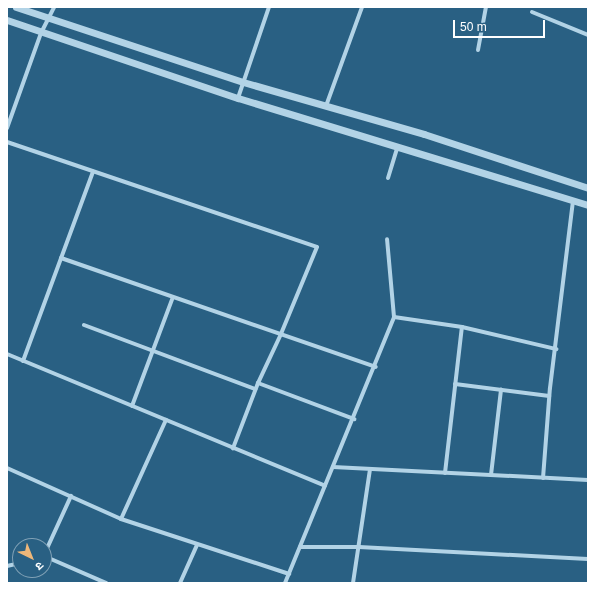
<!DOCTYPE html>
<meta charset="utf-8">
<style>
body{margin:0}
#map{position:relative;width:595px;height:590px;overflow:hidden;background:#296083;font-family:Helvetica,"Noto Sans Devanagari",sans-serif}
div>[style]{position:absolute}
.minor>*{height:4px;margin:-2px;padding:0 2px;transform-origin:2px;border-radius:2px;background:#b2d3e6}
.tertiary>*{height:7px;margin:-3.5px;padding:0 3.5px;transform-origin:3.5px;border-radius:3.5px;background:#b2d3e6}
span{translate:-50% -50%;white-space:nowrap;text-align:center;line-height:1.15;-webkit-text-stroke:4px #296083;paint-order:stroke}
.frame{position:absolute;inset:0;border:8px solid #fff;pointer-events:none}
.north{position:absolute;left:12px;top:538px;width:40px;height:40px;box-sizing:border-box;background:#296083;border:1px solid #7fa0b5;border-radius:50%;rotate:137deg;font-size:11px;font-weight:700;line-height:16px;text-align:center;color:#fff}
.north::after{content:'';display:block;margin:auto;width:14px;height:18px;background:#edb77a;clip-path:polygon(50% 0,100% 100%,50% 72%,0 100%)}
.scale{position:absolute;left:453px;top:20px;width:92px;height:18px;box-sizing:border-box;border:2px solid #fff;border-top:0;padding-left:5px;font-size:12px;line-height:14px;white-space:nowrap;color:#fff;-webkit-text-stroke:3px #296083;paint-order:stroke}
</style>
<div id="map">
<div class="minor">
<div style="left:532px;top:12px;width:61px;rotate:22.3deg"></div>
<div style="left:478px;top:50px;width:44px;rotate:-79.5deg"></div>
<div style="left:238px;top:98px;width:96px;rotate:-71.2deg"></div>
<div style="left:326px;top:106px;width:105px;rotate:-70deg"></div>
<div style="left:7px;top:128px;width:101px;rotate:-70.3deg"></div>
<div style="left:41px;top:33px;width:29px;rotate:-63deg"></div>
<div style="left:7px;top:142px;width:327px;rotate:18.7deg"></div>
<div style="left:317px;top:247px;width:94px;rotate:112.5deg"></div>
<div style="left:281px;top:334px;width:54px;rotate:115.1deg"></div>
<div style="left:258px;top:383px;width:70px;rotate:111deg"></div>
<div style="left:388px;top:178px;width:31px;rotate:-73deg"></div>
<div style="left:61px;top:258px;width:333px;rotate:19.1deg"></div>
<div style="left:394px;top:317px;width:69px;rotate:8.4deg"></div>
<div style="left:462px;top:327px;width:97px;rotate:13.2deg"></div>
<div style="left:84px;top:325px;width:183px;rotate:20.5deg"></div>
<div style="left:7px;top:354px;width:344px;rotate:22.5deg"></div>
<div style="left:23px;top:361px;width:202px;rotate:-69.7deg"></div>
<div style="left:258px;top:383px;width:103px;rotate:20.6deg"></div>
<div style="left:455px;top:384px;width:95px;rotate:7.3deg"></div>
<div style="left:132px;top:406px;width:116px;rotate:-69.4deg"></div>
<div style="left:333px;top:467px;width:255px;rotate:2.9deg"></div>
<div style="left:7px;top:468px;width:125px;rotate:24.1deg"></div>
<div style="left:121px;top:519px;width:177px;rotate:18.1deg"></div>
<div style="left:445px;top:473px;width:147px;rotate:-83.4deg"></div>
<div style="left:491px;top:475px;width:86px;rotate:-83.3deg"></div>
<div style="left:543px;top:478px;width:90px;rotate:-85.6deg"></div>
<div style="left:550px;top:388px;width:189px;rotate:-83deg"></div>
<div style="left:121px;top:519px;width:109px;rotate:-65.6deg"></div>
<div style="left:300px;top:547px;width:59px"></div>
<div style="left:359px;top:547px;width:229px;rotate:3deg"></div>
<div style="left:44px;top:555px;width:65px;rotate:-65.4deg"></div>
<div style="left:44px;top:556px;width:68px;rotate:23.5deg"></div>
<div style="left:7px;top:566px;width:13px;rotate:-13deg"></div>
<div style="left:180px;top:583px;width:42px;rotate:-65.9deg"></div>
<div style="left:285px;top:583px;width:287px;rotate:-67.7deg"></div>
<div style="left:394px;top:317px;width:78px;rotate:-95.1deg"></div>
<div style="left:353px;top:583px;width:115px;rotate:-81.5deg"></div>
</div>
<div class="tertiary">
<div style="left:16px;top:7px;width:239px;rotate:18.3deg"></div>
<div style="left:243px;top:82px;width:188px;rotate:16deg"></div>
<div style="left:424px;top:134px;width:173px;rotate:18.2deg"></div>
<div style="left:7px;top:20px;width:244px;rotate:18.7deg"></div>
<div style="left:238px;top:98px;width:366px;rotate:17deg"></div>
</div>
<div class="frame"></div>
<div class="north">उ</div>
<div class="scale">50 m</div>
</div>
